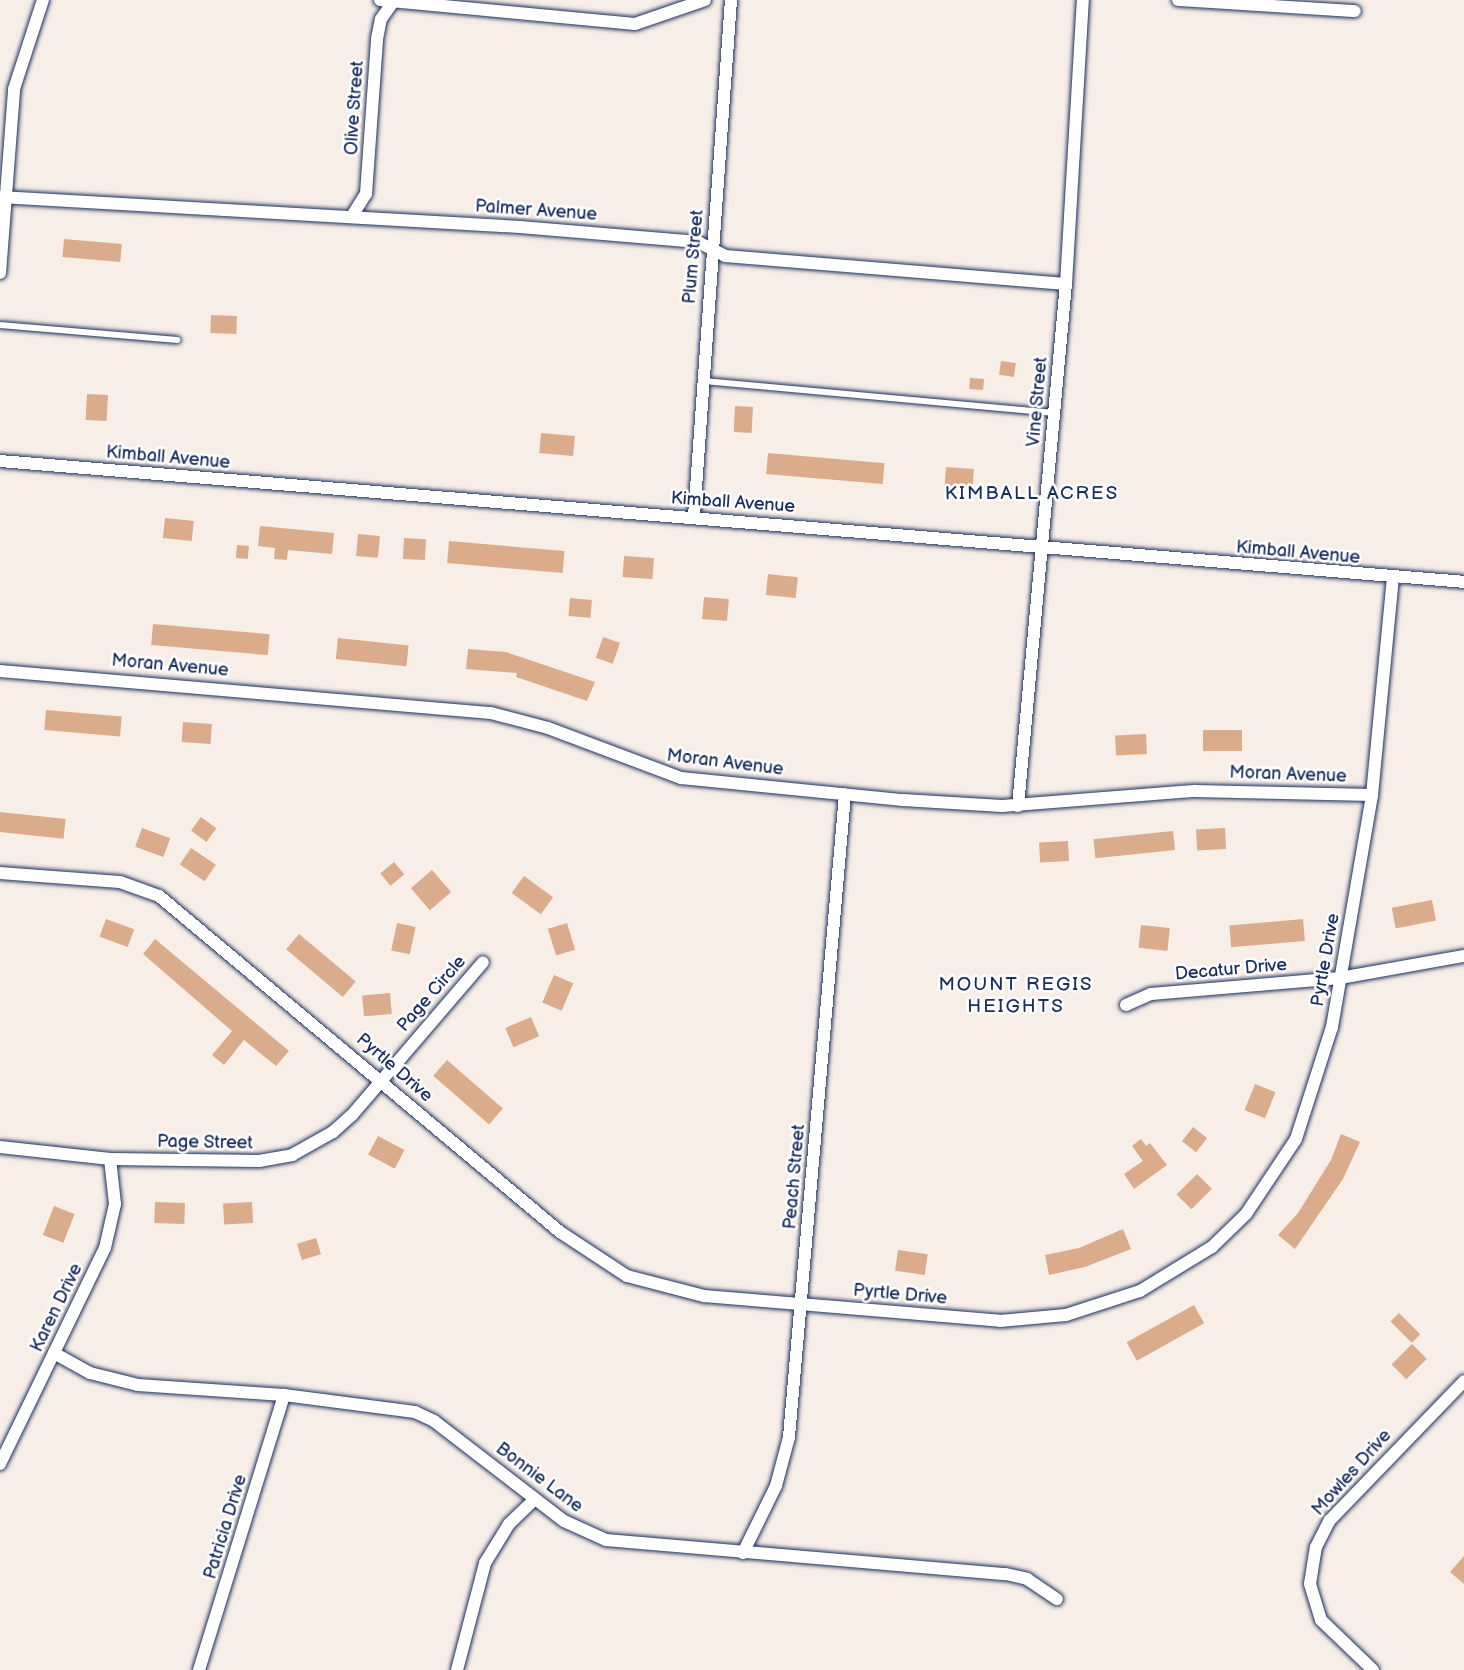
<!DOCTYPE html>
<style>
body{margin:0}
#map{position:relative;width:1464px;height:1670px;overflow:hidden;background:#f8eee8;font-family:"Balsamiq Sans",sans-serif}
div>[style]{position:absolute}
.building>*{inset:0;background:#daac8b;transform-origin:0 0}
.roads{filter:drop-shadow(0 0 2px #1b2f5e) drop-shadow(0 0 2px #1b2f5e)}
.service>*{height:6px;margin:-3px;padding:0 3px;transform-origin:3px;border-radius:3px;background:#fff}
.minor>*{height:12px;margin:-6px;padding:0 6px;transform-origin:6px;border-radius:6px;background:#fff}
span{translate:-50% -50%;white-space:nowrap;text-align:center;line-height:1.15;-webkit-text-stroke:5px #fff;paint-order:stroke}
.street-label{font-size:18px;color:#1b2f5e}
.neighbourhood-label{font-size:19px;color:#1b2f5e;letter-spacing:2px}
</style>
<div id="map">
<div class="building">
<div style="left:64px;top:239px;width:58px;height:18px;rotate:5deg"></div>
<div style="left:211px;top:315px;width:26px;height:18px;rotate:2deg"></div>
<div style="left:1001px;top:361px;width:15px;height:14px;rotate:8deg"></div>
<div style="left:970px;top:378px;width:14px;height:11px;rotate:4deg"></div>
<div style="left:87px;top:394px;width:21px;height:26px;rotate:3deg"></div>
<div style="left:735px;top:406px;width:18px;height:26px;rotate:3deg"></div>
<div style="left:541px;top:433px;width:34px;height:20px;rotate:5deg"></div>
<div style="left:768px;top:453px;width:117px;height:21px;rotate:5deg"></div>
<div style="left:946px;top:467px;width:28px;height:20px;rotate:4deg"></div>
<div style="left:165px;top:518px;width:29px;height:20px;rotate:6deg"></div>
<div style="clip-path:polygon(260px 526px,334px 533px,332px 554px,288px 550px,287px 560px,274px 559px,275px 548px,258px 546px)"></div>
<div style="left:358px;top:534px;width:22px;height:22px;rotate:5deg"></div>
<div style="left:404px;top:538px;width:22px;height:21px;rotate:3deg"></div>
<div style="left:449px;top:541px;width:116px;height:22px;rotate:5deg"></div>
<div style="left:237px;top:545px;width:12px;height:13px;rotate:5deg"></div>
<div style="left:624px;top:556px;width:30px;height:21px;rotate:4deg"></div>
<div style="left:768px;top:574px;width:30px;height:21px;rotate:6deg"></div>
<div style="left:704px;top:597px;width:25px;height:22px;rotate:5deg"></div>
<div style="left:570px;top:598px;width:22px;height:18px;rotate:5deg"></div>
<div style="left:153px;top:624px;width:117px;height:21px;rotate:5deg"></div>
<div style="left:603px;top:637px;width:18px;height:22px;rotate:19deg"></div>
<div style="left:338px;top:638px;width:71px;height:21px;rotate:6deg"></div>
<div style="clip-path:polygon(468px 649px,506px 652px,595px 682px,587px 701px,516px 677px,517px 673px,466px 669px)"></div>
<div style="left:46px;top:710px;width:76px;height:20px;rotate:5deg"></div>
<div style="left:183px;top:722px;width:29px;height:20px;rotate:4deg"></div>
<div style="left:1203px;top:730px;width:39px;height:21px"></div>
<div style="left:1146px;top:734px;width:20px;height:31px;rotate:87deg"></div>
<div style="left:0;top:812px;width:66px;height:20px;rotate:6deg"></div>
<div style="left:201px;top:817px;width:19px;height:17px;rotate:36deg"></div>
<div style="left:142px;top:828px;width:30px;height:20px;rotate:20deg"></div>
<div style="left:1225px;top:828px;width:21px;height:29px;rotate:87deg"></div>
<div style="left:1173px;top:831px;width:19px;height:80px;rotate:84deg"></div>
<div style="left:1068px;top:841px;width:20px;height:29px;rotate:87deg"></div>
<div style="left:191px;top:848px;width:30px;height:20px;rotate:34deg"></div>
<div style="left:394px;top:862px;width:16px;height:18px;rotate:50deg"></div>
<div style="left:432px;top:870px;width:29px;height:28px;rotate:49deg"></div>
<div style="left:524px;top:876px;width:36px;height:21px;rotate:36deg"></div>
<div style="left:1432px;top:900px;width:21px;height:41px;rotate:79deg"></div>
<div style="left:106px;top:919px;width:30px;height:19px;rotate:20deg"></div>
<div style="left:1303px;top:919px;width:22px;height:74px;rotate:85deg"></div>
<div style="left:397px;top:923px;width:19px;height:28px;rotate:12deg"></div>
<div style="left:567px;top:923px;width:28px;height:20px;rotate:73deg"></div>
<div style="left:1141px;top:925px;width:29px;height:23px;rotate:6deg"></div>
<div style="left:299px;top:934px;width:74px;height:20px;rotate:40deg"></div>
<div style="clip-path:polygon(155px 939px,289px 1051px,276px 1066px,244px 1040px,224px 1065px,212px 1055px,232px 1031px,143px 954px)"></div>
<div style="left:554px;top:975px;width:21px;height:30px;rotate:23deg"></div>
<div style="left:390px;top:993px;width:21px;height:28px;rotate:85deg"></div>
<div style="left:531px;top:1017px;width:21px;height:28px;rotate:67deg"></div>
<div style="left:447px;top:1060px;width:74px;height:21px;rotate:41deg"></div>
<div style="left:1255px;top:1084px;width:22px;height:28px;rotate:22deg"></div>
<div style="left:1193px;top:1127px;width:18px;height:18px;rotate:38deg"></div>
<div style="clip-path:polygon(1341px 1134px,1360px 1142px,1343px 1179px,1295px 1249px,1278px 1235px,1298px 1213px,1331px 1160px)"></div>
<div style="left:378px;top:1136px;width:30px;height:21px;rotate:28deg"></div>
<div style="clip-path:polygon(1141px 1139px,1146px 1146px,1150px 1143px,1167px 1165px,1134px 1189px,1124px 1174px,1143px 1161px,1132px 1146px)"></div>
<div style="left:1197px;top:1174px;width:21px;height:29px;rotate:45deg"></div>
<div style="left:155px;top:1202px;width:30px;height:21px;rotate:2deg"></div>
<div style="left:252px;top:1202px;width:21px;height:29px;rotate:87deg"></div>
<div style="left:54px;top:1206px;width:22px;height:31px;rotate:21deg"></div>
<div style="clip-path:polygon(1123px 1229px,1131px 1249px,1085px 1267px,1049px 1275px,1045px 1255px,1079px 1248px)"></div>
<div style="left:316px;top:1238px;width:17px;height:20px;rotate:73deg"></div>
<div style="left:898px;top:1250px;width:30px;height:21px;rotate:8deg"></div>
<div style="left:1194px;top:1305px;width:21px;height:77px;rotate:61deg"></div>
<div style="left:1399px;top:1313px;width:30px;height:12px;rotate:45deg"></div>
<div style="left:1412px;top:1344px;width:21px;height:29px;rotate:45deg"></div>
<div style="clip-path:polygon(1464px 1556px,1464px 1584px,1450px 1572px)"></div>
</div>
<div class="roads">
<div class="service">
<div style="left:0;top:325px;width:178px;rotate:4.8deg"></div>
<div style="left:704px;top:381px;width:352px;rotate:5.2deg"></div>
</div>
<div class="minor">
<div style="left:380px;top:0;width:256px;rotate:5.4deg"></div>
<div style="left:635px;top:24px;width:74px;rotate:-18.9deg"></div>
<div style="left:1178px;top:0;width:177px;rotate:3.6deg"></div>
<div style="left:0;top:197px;width:521px;rotate:3.3deg"></div>
<div style="left:520px;top:227px;width:179px;rotate:4.8deg"></div>
<div style="left:698px;top:242px;width:30px;rotate:27deg"></div>
<div style="left:725px;top:256px;width:342px;rotate:4.7deg"></div>
<div style="left:352px;top:216px;width:26px;rotate:-58deg"></div>
<div style="left:366px;top:194px;width:155px;rotate:-85.9deg"></div>
<div style="left:377px;top:39px;width:20px;rotate:-79deg"></div>
<div style="left:381px;top:19px;width:19px;rotate:-55deg"></div>
<div style="left:0;top:273px;width:185px;rotate:-85.6deg"></div>
<div style="left:14px;top:89px;width:94px;rotate:-72deg"></div>
<div style="left:0;top:461px;width:1469px;rotate:4.72deg"></div>
<div style="left:694px;top:516px;width:517px;rotate:-85.9deg"></div>
<div style="left:0;top:671px;width:493px;rotate:4.9deg"></div>
<div style="left:491px;top:713px;width:59px;rotate:14.7deg"></div>
<div style="left:548px;top:728px;width:142px;rotate:20.6deg"></div>
<div style="left:681px;top:778px;width:223px;rotate:5.7deg"></div>
<div style="left:903px;top:800px;width:99px;rotate:3.5deg"></div>
<div style="left:1002px;top:806px;width:193px;rotate:-4.5deg"></div>
<div style="left:1194px;top:791px;width:178px;rotate:1.3deg"></div>
<div style="left:1018px;top:806px;width:524px;rotate:-84.75deg"></div>
<div style="left:1066px;top:284px;width:285px;rotate:-86.6deg"></div>
<div style="left:0;top:873px;width:120px;rotate:4.3deg"></div>
<div style="left:120px;top:882px;width:41px;rotate:19.7deg"></div>
<div style="left:159px;top:896px;width:523px;rotate:39.96deg"></div>
<div style="left:560px;top:1232px;width:80px;rotate:33.3deg"></div>
<div style="left:627px;top:1276px;width:80px;rotate:14.6deg"></div>
<div style="left:704px;top:1296px;width:297px;rotate:4.8deg"></div>
<div style="left:1000px;top:1321px;width:66px;rotate:-5.2deg"></div>
<div style="left:1066px;top:1315px;width:78px;rotate:-18deg"></div>
<div style="left:1140px;top:1291px;width:84px;rotate:-31.4deg"></div>
<div style="left:1212px;top:1247px;width:47px;rotate:-44.1deg"></div>
<div style="left:1246px;top:1214px;width:90px;rotate:-56.3deg"></div>
<div style="left:1296px;top:1139px;width:118px;rotate:-72.2deg"></div>
<div style="left:1332px;top:1027px;width:235px;rotate:-80.2deg"></div>
<div style="left:1372px;top:795px;width:218px;rotate:-84.5deg"></div>
<div style="left:1126px;top:1005px;width:27px;rotate:-24deg"></div>
<div style="left:1151px;top:994px;width:190px;rotate:-4.8deg"></div>
<div style="left:1340px;top:978px;width:126px;rotate:-10.1deg"></div>
<div style="left:0;top:1147px;width:111px;rotate:6.2deg"></div>
<div style="left:110px;top:1159px;width:149px;rotate:0.8deg"></div>
<div style="left:259px;top:1161px;width:34px;rotate:-10deg"></div>
<div style="left:292px;top:1155px;width:47px;rotate:-29.3deg"></div>
<div style="left:333px;top:1132px;width:25px;rotate:-42deg"></div>
<div style="left:352px;top:1115px;width:201px;rotate:-49.4deg"></div>
<div style="left:54px;top:1353px;width:41px;rotate:29.1deg"></div>
<div style="left:90px;top:1373px;width:49px;rotate:14deg"></div>
<div style="left:138px;top:1385px;width:146px;rotate:3.9deg"></div>
<div style="left:284px;top:1395px;width:132px;rotate:7.4deg"></div>
<div style="left:415px;top:1412px;width:21px;rotate:25deg"></div>
<div style="left:434px;top:1421px;width:164px;rotate:37.6deg"></div>
<div style="left:564px;top:1521px;width:46px;rotate:24.3deg"></div>
<div style="left:606px;top:1540px;width:401px;rotate:4.9deg"></div>
<div style="left:1006px;top:1574px;width:22px;rotate:13deg"></div>
<div style="left:1027px;top:1579px;width:36px;rotate:34deg"></div>
<div style="left:0;top:1464px;width:240px;rotate:-64.1deg"></div>
<div style="left:105px;top:1248px;width:45px;rotate:-77.2deg"></div>
<div style="left:115px;top:1204px;width:45px;rotate:-96.3deg"></div>
<div style="left:743px;top:1553px;width:75px;rotate:-63.8deg"></div>
<div style="left:776px;top:1486px;width:51px;rotate:-75.1deg"></div>
<div style="left:789px;top:1437px;width:645px;rotate:-85.02deg"></div>
<div style="left:199px;top:1670px;width:288px;rotate:-72.8deg"></div>
<div style="left:457px;top:1670px;width:111px;rotate:-75.3deg"></div>
<div style="left:485px;top:1563px;width:46px;rotate:-58.4deg"></div>
<div style="left:509px;top:1524px;width:36px;rotate:-44deg"></div>
<div style="left:1373px;top:1670px;width:72px;rotate:-136.1deg"></div>
<div style="left:1321px;top:1620px;width:38px;rotate:-107deg"></div>
<div style="left:1310px;top:1584px;width:37px;rotate:-81deg"></div>
<div style="left:1316px;top:1547px;width:30px;rotate:-63deg"></div>
<div style="left:1330px;top:1520px;width:193px;rotate:-46deg"></div>
</div>
</div>
<div class="street-label">
<span style="left:355px;top:108px;rotate:-86deg">Olive Street</span>
<span style="left:536px;top:211px;rotate:4deg">Palmer Avenue</span>
<span style="left:694px;top:257px;rotate:-85deg">Plum Street</span>
<span style="left:1038px;top:402px;rotate:-85deg">Vine Street</span>
<span style="left:168px;top:458px;rotate:5deg">Kimball Avenue</span>
<span style="left:733px;top:503px;rotate:4deg">Kimball Avenue</span>
<span style="left:1298px;top:553px;rotate:5deg">Kimball Avenue</span>
<span style="left:170px;top:666px;rotate:5deg">Moran Avenue</span>
<span style="left:725px;top:763px;rotate:7deg">Moran Avenue</span>
<span style="left:1288px;top:775px;rotate:2deg">Moran Avenue</span>
<span style="left:1326px;top:960px;rotate:-80deg">Pyrtle Drive</span>
<span style="left:1231px;top:970px;rotate:-5deg">Decatur Drive</span>
<span style="left:432px;top:994px;rotate:-49deg">Page Circle</span>
<span style="left:394px;top:1068px;rotate:41deg">Pyrtle Drive</span>
<span style="left:205px;top:1143px;rotate:1deg">Page Street</span>
<span style="left:795px;top:1177px;rotate:-85deg">Peach Street</span>
<span style="left:900px;top:1295px;rotate:5deg">Pyrtle Drive</span>
<span style="left:57px;top:1308px;rotate:-64deg">Karen Drive</span>
<span style="left:1352px;top:1473px;rotate:-48deg">Mowles Drive</span>
<span style="left:539px;top:1478px;rotate:37deg">Bonnie Lane</span>
<span style="left:226px;top:1527px;rotate:-73deg">Patricia Drive</span>
</div>
<div class="neighbourhood-label">
<span style="left:1032px;top:494px">KIMBALL ACRES</span>
<span style="left:1016px;top:996px">MOUNT REGIS<br>HEIGHTS</span>
</div>
</div>
